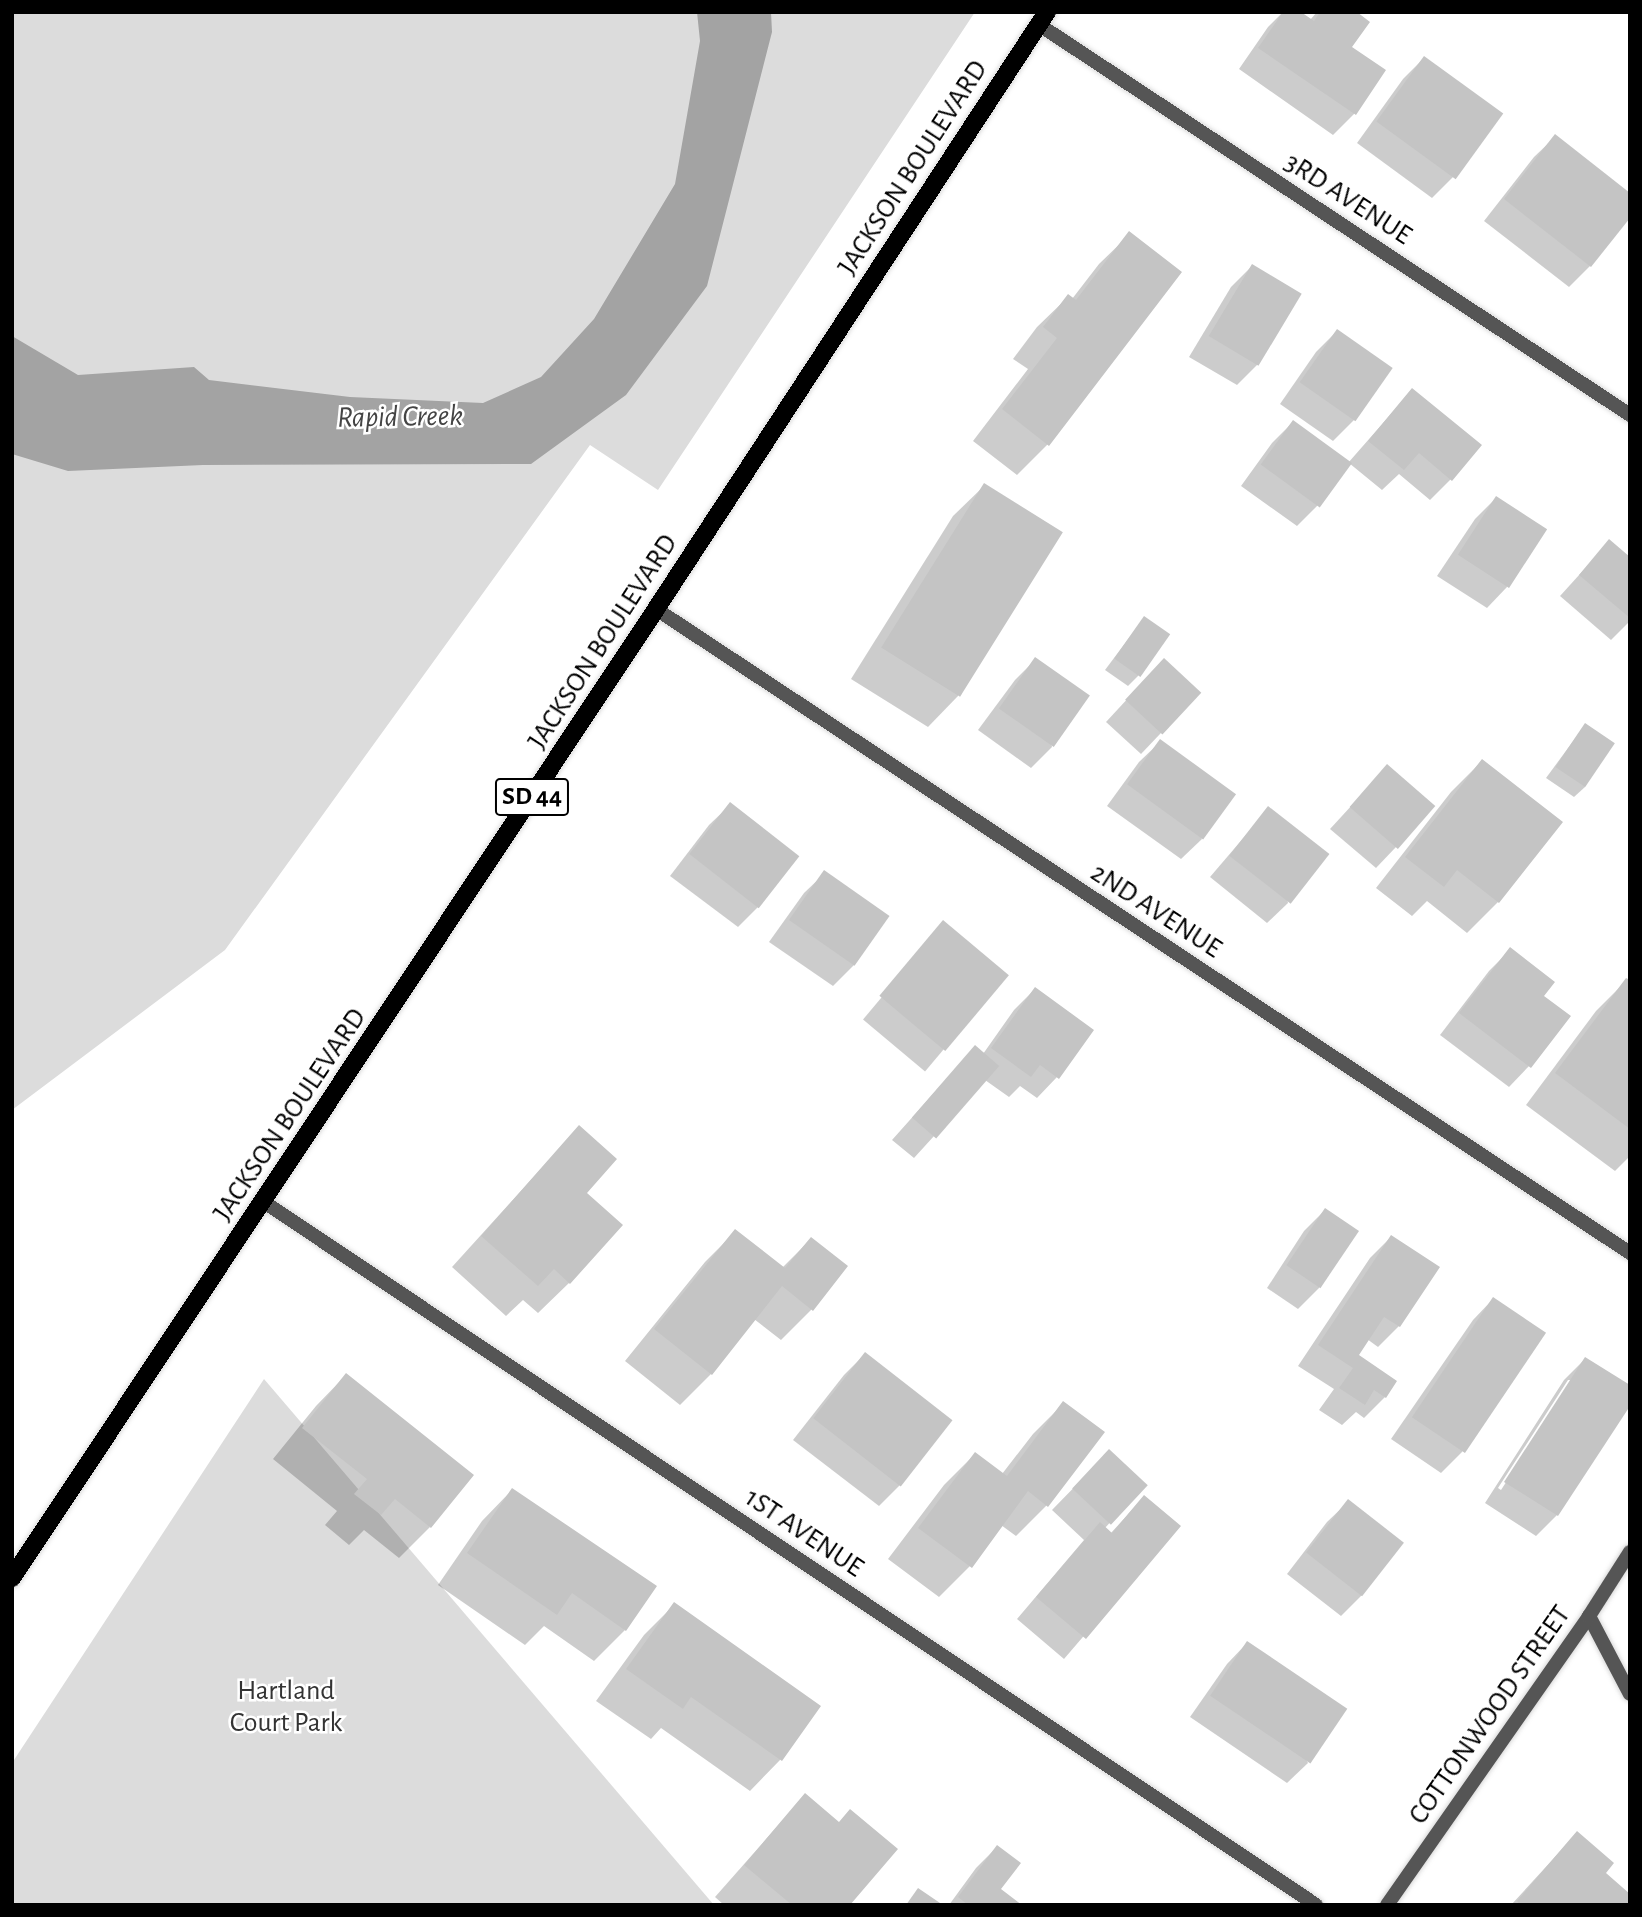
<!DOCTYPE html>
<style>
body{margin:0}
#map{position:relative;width:1642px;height:1917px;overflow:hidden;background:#fff;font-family:"Alegreya Sans",sans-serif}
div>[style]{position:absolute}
.green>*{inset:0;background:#dcdcdc}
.water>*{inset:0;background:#a3a3a3}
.shadow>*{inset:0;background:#0003;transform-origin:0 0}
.building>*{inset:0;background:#c4c4c4;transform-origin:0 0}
.roads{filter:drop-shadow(0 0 2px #dbdbdb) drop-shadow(0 0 2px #dbdbdb)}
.street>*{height:14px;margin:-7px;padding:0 7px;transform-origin:7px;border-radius:7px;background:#555}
.primary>*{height:18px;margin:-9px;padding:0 9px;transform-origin:9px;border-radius:9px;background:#000}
span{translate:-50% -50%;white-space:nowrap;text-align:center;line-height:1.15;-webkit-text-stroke:5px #fff;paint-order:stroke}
.shield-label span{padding:2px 5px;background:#fff;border:2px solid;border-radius:5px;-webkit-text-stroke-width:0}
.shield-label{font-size:26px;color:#000;font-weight:700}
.street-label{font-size:28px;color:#000}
.park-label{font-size:28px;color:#333}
.water-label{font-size:30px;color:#444;font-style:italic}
.frame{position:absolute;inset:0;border:14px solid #000;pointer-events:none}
</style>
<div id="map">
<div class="green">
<div style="clip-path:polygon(12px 12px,975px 12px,658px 490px,590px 445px,225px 950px,12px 1110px)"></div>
<div style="clip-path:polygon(264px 1379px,714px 1905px,12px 1905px,12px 1763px)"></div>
</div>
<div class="water">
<div style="clip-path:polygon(697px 12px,771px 12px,772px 32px,707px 286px,626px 395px,531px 464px,203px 465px,68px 471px,12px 454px,12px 336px,78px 375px,194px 367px,209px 380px,350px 397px,483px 403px,541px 377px,594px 319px,675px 184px,700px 41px)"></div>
</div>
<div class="shadow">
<div style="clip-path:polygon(1283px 12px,1310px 20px,1317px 12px,1354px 12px,1350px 47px,1384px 71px,1354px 114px,1333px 135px,1239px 69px,1268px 27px)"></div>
<div style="clip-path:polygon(1424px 58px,1453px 177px,1432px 198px,1357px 143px,1403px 79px)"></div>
<div style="clip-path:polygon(1555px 137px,1630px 215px,1590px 266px,1569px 287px,1484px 221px,1534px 157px)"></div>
<div style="clip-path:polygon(1130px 234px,1048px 444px,1017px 475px,973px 441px,1028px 369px,1013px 359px,1037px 327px,1068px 297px,1072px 299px,1099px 264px)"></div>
<div style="clip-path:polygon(1252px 266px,1258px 364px,1237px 385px,1189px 357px,1231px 287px)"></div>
<div style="clip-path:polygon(1337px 331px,1354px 420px,1333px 441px,1280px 404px,1316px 352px)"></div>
<div style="clip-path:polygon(1412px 390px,1451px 479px,1430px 500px,1399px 474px,1382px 490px,1349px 463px,1318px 505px,1297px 526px,1241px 486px,1272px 443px,1293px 422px,1348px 463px)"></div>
<div style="clip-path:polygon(984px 486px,958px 696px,928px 727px,851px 679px,953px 516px)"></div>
<div style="clip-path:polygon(1496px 498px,1507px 587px,1487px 608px,1437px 576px,1475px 519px)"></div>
<div style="clip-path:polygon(1609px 542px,1630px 559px,1630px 621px,1611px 640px,1560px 596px)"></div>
<div style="clip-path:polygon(1144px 618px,1138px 676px,1128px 686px,1105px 670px)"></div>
<div style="clip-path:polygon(1036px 659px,1052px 747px,1031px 768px,978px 730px,1015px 680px)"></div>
<div style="clip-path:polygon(1143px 682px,1199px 693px,1141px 754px,1106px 722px)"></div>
<div style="clip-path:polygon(1585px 725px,1585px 787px,1574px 797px,1546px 778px)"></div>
<div style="clip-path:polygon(1160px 742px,1202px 839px,1181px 859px,1107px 806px,1139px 762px)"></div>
<div style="clip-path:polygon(1482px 761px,1498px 902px,1467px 933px,1427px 901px,1412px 916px,1376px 888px,1451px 792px)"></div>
<div style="clip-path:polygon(1387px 767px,1396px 847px,1376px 868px,1330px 829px)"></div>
<div style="clip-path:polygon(730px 805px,758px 907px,738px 927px,670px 876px,709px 825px)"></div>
<div style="clip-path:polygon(1269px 808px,1288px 903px,1267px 923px,1210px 877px)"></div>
<div style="clip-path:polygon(825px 873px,887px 916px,854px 965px,833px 986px,769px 942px,804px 893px)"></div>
<div style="left:944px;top:923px;width:81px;height:126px;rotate:40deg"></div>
<div style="clip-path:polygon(1510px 950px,1541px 996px,1529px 1066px,1509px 1087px,1440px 1035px,1489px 971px)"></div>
<div style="clip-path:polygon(1627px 980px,1630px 983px,1630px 1156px,1615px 1171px,1526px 1105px,1596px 1011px)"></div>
<div style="clip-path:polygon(1035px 989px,1057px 1077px,1037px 1098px,1020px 1086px,1009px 1097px,985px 1080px,914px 1158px,892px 1140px,975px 1047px,983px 1054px,1014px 1010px)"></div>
<div style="clip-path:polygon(579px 1127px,585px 1194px,569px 1283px,538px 1313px,523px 1300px,506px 1316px,452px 1267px)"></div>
<div style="clip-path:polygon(1325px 1210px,1319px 1288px,1298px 1309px,1267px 1288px,1304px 1231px)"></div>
<div style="clip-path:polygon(736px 1231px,782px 1268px,811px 1239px,846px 1267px,811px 1310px,781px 1340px,754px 1319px,711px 1374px,680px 1405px,625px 1361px,705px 1262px)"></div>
<div style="clip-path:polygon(1391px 1237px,1437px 1268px,1399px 1326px,1378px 1347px,1367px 1339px,1356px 1355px,1385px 1397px,1364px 1418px,1356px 1412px,1342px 1425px,1319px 1410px,1334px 1389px,1298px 1366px,1370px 1258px)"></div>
<div style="clip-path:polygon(1493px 1299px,1544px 1333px,1462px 1452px,1441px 1473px,1391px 1439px,1473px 1320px)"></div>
<div style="clip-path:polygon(865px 1354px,900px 1485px,879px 1506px,793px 1440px,844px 1375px)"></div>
<div style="clip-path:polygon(evenodd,1585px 1359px,1630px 1403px,1557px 1515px,1536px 1536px,1485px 1503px,1564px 1380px,1585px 1359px,1568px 1380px,1572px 1380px,1501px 1490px,1498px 1488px,1568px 1380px)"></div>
<div style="clip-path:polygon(346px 1375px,430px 1527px,399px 1558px,364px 1530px,349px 1545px,325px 1525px,337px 1511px,273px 1459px,316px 1406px)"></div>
<div style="clip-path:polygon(1064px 1403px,1047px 1505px,1016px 1536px,1001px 1525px,970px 1566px,939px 1597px,888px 1559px,944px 1485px,975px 1454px,1002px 1474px,1033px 1434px)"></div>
<div style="clip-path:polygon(1089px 1472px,1145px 1485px,1104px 1529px,1110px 1534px,1144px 1497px,1178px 1526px,1064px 1659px,1017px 1619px,1084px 1540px,1052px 1510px)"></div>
<div style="clip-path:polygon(512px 1490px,625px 1630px,594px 1661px,544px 1626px,525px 1645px,438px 1585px,482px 1521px)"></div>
<div style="clip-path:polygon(1348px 1502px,1362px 1595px,1341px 1616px,1287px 1574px,1327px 1522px)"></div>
<div style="clip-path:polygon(675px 1604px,818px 1706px,780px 1760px,750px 1791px,661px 1728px,651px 1739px,596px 1701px,644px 1635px)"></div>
<div style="clip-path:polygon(1247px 1643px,1308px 1763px,1287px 1783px,1190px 1717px,1227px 1664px)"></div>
<div style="clip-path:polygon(805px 1795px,848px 1905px,724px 1905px,715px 1897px)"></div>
<div style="clip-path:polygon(1577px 1833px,1603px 1873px,1630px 1905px,1511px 1905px)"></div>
<div style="clip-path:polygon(997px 1847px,999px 1889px,1020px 1905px,949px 1905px,976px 1868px)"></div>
</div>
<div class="building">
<div style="clip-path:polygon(1283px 12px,1301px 12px,1314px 21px,1320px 12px,1357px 12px,1370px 22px,1352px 47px,1386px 70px,1356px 115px,1258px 48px)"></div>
<div style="left:1424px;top:56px;width:98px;height:81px;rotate:36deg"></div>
<div style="clip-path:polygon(1555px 134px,1630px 193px,1630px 218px,1591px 267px,1504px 199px)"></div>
<div style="clip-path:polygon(1129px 231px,1182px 272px,1049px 446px,1002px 409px,1057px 338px,1043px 327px,1068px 294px,1076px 300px)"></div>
<div style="left:1252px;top:264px;width:58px;height:84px;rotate:31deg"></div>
<div style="left:1337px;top:329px;width:68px;height:65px;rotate:35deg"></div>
<div style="clip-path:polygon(1412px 388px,1482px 445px,1452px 481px,1419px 453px,1404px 470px,1368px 441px)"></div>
<div style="left:1293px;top:420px;width:73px;height:55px;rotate:36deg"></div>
<div style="left:984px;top:483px;width:93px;height:194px;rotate:32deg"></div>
<div style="left:1496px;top:496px;width:61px;height:70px;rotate:33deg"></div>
<div style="clip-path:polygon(1609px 539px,1630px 557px,1630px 618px,1579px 575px)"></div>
<div style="left:1144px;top:616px;width:32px;height:52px;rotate:35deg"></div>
<div style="left:1035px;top:657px;width:67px;height:63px;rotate:35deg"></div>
<div style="left:1164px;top:658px;width:51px;height:57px;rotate:43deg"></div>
<div style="left:1585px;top:723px;width:36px;height:53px;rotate:34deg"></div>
<div style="left:1160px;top:739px;width:94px;height:56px;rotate:36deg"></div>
<div style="clip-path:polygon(1482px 759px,1563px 822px,1499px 903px,1457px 870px,1444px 887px,1405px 857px)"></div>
<div style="left:1387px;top:764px;width:64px;height:57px;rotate:41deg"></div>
<div style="left:730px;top:802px;width:88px;height:66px;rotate:38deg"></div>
<div style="left:1268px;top:806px;width:78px;height:63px;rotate:38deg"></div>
<div style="left:824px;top:870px;width:80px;height:61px;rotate:35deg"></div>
<div style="left:943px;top:920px;width:86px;height:99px;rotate:40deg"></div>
<div style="clip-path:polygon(1510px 947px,1555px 982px,1544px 996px,1571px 1016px,1531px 1068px,1459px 1013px)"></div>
<div style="clip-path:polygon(1626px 978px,1630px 980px,1630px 1129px,1555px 1073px)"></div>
<div style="clip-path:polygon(1035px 987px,1094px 1030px,1059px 1079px,1040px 1065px,1031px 1077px,991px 1048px)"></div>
<div style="left:975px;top:1045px;width:32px;height:96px;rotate:41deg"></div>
<div style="clip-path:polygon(579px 1125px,617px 1159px,587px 1193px,623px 1225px,570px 1284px,554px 1269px,538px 1286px,481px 1236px)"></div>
<div style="left:1325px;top:1208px;width:41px;height:69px;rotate:34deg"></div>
<div style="clip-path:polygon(735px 1229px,785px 1268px,811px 1237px,848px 1266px,813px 1311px,782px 1286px,712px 1375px,654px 1329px)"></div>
<div style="clip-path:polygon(1391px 1235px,1440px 1267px,1400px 1327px,1384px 1317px,1359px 1355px,1397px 1381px,1386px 1398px,1374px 1390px,1365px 1405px,1339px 1388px,1353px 1368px,1318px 1345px)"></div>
<div style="left:1493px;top:1297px;width:64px;height:145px;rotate:34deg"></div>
<div style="left:865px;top:1352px;width:111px;height:84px;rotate:38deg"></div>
<div style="clip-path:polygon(1585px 1357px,1630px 1385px,1630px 1406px,1558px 1516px,1504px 1482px)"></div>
<div style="clip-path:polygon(346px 1373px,474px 1475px,431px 1528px,395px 1499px,381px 1515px,354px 1494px,367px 1479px,302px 1428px)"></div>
<div style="clip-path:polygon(1063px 1401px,1105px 1432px,1048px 1507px,1028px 1491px,972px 1568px,918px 1528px,975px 1452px,1007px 1476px)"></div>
<div style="left:1109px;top:1449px;width:53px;height:54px;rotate:43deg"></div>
<div style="clip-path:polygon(512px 1488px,657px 1586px,626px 1631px,572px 1593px,557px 1615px,467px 1553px)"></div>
<div style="clip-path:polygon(1144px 1495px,1181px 1526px,1086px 1639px,1036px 1597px,1100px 1522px,1112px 1533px)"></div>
<div style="left:1348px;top:1499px;width:71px;height:68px;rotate:38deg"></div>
<div style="clip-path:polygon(674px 1602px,821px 1706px,782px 1761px,691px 1697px,683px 1709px,626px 1669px)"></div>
<div style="left:1247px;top:1641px;width:121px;height:66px;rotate:34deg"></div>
<div style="clip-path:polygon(805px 1793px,839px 1822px,850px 1809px,898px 1849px,850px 1905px,792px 1905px,744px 1865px)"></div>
<div style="clip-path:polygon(1577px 1831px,1614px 1863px,1606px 1873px,1630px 1894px,1630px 1905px,1520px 1905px,1517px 1901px)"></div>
<div style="clip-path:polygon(997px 1845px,1021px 1863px,1001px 1889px,1022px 1905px,968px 1905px,958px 1897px)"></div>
<div style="clip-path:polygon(918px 1888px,943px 1905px,906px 1905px)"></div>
</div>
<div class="roads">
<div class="street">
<div style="left:1038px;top:24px;width:709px;rotate:33.44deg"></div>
<div style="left:656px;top:609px;width:1168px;rotate:33.47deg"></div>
<div style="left:264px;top:1202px;width:1265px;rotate:33.75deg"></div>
<div style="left:1589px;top:1616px;width:88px;rotate:62.3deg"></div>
<div style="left:1387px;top:1905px;width:353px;rotate:-55deg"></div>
<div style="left:1589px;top:1616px;width:76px;rotate:-57.4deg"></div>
</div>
<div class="primary">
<div style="left:12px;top:1578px;width:1163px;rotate:-56.39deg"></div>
<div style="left:656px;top:609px;width:714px;rotate:-56.78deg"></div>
</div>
</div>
<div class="shield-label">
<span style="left:532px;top:797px">SD 44</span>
</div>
<div class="street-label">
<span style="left:913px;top:168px;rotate:-57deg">JACKSON BOULEVARD</span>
<span style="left:1348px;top:199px;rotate:33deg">3RD AVENUE</span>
<span style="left:603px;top:642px;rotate:-57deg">JACKSON BOULEVARD</span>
<span style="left:1156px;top:911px;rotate:33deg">2ND AVENUE</span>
<span style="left:290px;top:1115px;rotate:-56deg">JACKSON BOULEVARD</span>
<span style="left:804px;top:1533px;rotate:34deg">1ST AVENUE</span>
<span style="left:1490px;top:1715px;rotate:-55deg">COTTONWOOD STREET</span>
</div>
<div class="park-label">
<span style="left:286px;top:1707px">Hartland<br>Court Park</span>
</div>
<div class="water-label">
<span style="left:400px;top:417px;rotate:-1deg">Rapid Creek</span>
</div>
<div class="frame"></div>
</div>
